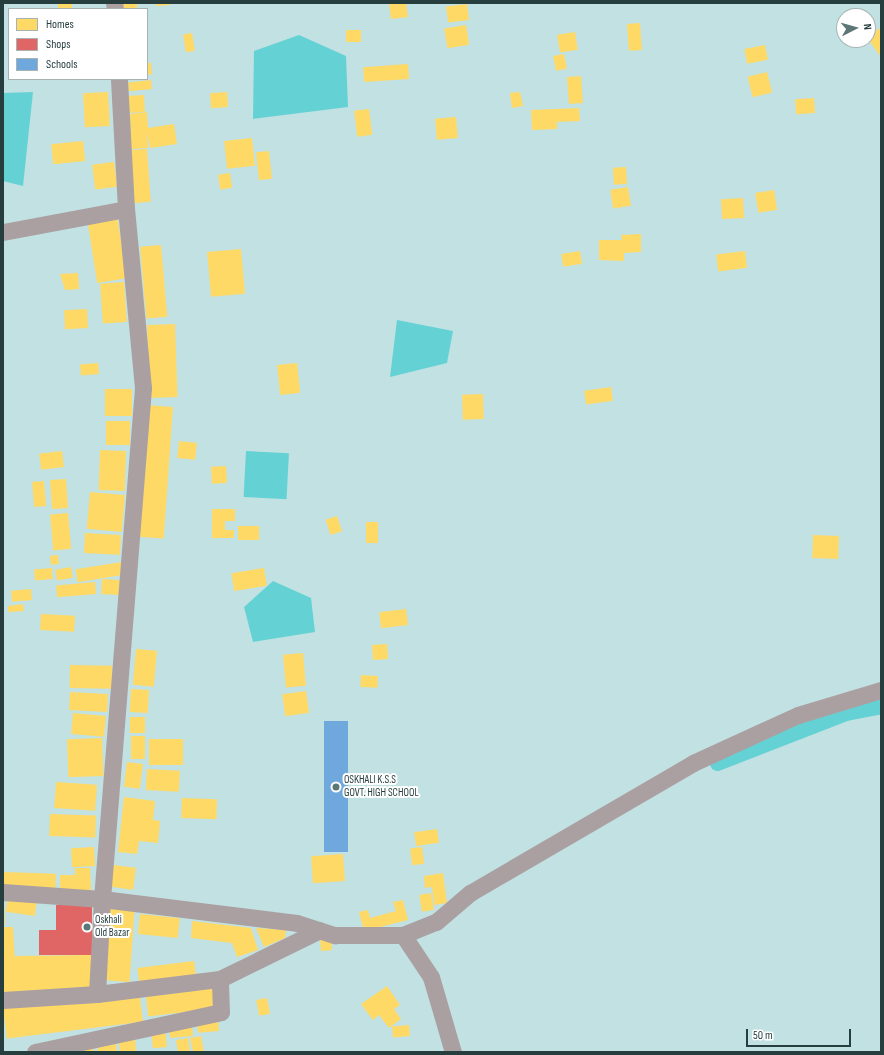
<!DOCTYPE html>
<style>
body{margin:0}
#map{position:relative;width:884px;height:1055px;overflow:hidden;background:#c2e1e2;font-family:"Sofia Sans Condensed",sans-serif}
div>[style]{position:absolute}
.water>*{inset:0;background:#64d2d5;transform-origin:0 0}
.homes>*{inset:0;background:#ffd966;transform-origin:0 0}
.shops>*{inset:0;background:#e06666}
.schools>*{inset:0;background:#6fa8dc;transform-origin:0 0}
.canal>*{height:15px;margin:-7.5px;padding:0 7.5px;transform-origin:7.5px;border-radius:7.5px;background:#64d2d5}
.street>*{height:17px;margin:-8.5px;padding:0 8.5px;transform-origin:8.5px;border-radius:8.5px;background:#aba0a1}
.dots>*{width:11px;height:11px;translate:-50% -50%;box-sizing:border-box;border:2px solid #fff;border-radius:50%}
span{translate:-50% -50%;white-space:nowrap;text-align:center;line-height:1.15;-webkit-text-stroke:4px #fff;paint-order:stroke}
.poi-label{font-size:11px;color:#273e3e}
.left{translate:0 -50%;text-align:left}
.frame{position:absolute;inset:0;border:4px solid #273e3e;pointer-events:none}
.legend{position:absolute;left:8px;top:8px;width:140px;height:72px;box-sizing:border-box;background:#fff;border:1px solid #a9b2b2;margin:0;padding:5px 7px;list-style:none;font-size:12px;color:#273e3e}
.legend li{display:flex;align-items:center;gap:8px;height:20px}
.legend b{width:20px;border:1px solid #a9b2b2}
.north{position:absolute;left:836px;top:8px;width:40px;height:40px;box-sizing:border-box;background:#fff;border:1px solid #a9b2b2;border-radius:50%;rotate:84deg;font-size:11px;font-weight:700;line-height:16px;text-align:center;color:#273e3e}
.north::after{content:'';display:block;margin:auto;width:14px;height:18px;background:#5d7777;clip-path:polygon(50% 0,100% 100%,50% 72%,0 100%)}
.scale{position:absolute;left:746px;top:1029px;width:105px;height:18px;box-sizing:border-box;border:2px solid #273e3e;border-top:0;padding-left:5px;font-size:12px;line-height:14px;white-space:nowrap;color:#273e3e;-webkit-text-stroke:3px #fff;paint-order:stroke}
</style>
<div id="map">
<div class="water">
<div style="clip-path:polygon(299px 35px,346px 56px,348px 107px,253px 119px,254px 51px)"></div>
<div style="clip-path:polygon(33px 92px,23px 186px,3px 181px,3px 93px)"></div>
<div style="clip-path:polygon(397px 320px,453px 331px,447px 363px,390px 377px)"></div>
<div style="left:246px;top:451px;width:43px;height:46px;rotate:3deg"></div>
<div style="clip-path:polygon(273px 581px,311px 598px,315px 632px,253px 642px,244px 607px)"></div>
</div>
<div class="homes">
<div style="left:58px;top:3px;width:14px;height:6px"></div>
<div style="left:122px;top:3px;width:15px;height:6px"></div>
<div style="clip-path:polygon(156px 3px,170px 3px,170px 5px,156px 6px)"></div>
<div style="clip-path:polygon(389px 3px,406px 3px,408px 17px,391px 19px)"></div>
<div style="left:467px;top:4px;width:16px;height:21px;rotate:83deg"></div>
<div style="left:640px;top:23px;width:27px;height:13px;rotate:86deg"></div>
<div style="left:466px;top:25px;width:20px;height:22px;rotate:81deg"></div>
<div style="clip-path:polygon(880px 28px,881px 28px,881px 57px,868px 39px,868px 37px)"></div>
<div style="left:361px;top:30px;width:12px;height:15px;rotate:90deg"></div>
<div style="left:575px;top:32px;width:18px;height:18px;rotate:81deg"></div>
<div style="left:192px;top:33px;width:18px;height:9px;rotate:81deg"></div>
<div style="left:765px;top:45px;width:15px;height:21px;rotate:79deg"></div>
<div style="left:564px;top:54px;width:15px;height:11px;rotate:79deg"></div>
<div style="clip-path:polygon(147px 63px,151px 63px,152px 74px,147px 75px)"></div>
<div style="left:408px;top:64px;width:15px;height:45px;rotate:86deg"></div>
<div style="left:767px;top:72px;width:21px;height:20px;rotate:76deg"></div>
<div style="left:581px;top:76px;width:27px;height:14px;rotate:86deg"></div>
<div style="left:151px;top:80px;width:9px;height:23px;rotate:84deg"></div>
<div style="left:108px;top:92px;width:34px;height:25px;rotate:87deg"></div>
<div style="left:227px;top:92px;width:15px;height:17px;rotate:86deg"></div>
<div style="clip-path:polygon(520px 92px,523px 106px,512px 108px,510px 93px)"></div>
<div style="left:144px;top:95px;width:17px;height:19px;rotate:87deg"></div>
<div style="left:814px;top:98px;width:15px;height:19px;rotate:86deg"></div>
<div style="clip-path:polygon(579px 108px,580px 121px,557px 122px,557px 129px,532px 130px,531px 110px)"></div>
<div style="left:369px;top:109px;width:26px;height:15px;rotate:83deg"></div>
<div style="clip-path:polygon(147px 112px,148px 128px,174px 124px,177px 144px,150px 148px,147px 133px,148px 148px,131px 149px,130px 114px)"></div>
<div style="left:456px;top:117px;width:21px;height:21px;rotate:85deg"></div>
<div style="left:252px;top:138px;width:28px;height:28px;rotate:84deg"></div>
<div style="left:83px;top:141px;width:20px;height:32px;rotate:84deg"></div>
<div style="left:147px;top:149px;width:53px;height:18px;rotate:86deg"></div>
<div style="left:269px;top:151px;width:28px;height:13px;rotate:84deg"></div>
<div style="left:114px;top:162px;width:25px;height:22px;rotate:83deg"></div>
<div style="left:626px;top:167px;width:17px;height:13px;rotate:87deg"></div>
<div style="left:230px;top:173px;width:15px;height:12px;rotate:82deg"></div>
<div style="left:628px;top:187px;width:19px;height:18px;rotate:81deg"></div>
<div style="left:774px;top:190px;width:20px;height:19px;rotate:81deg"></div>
<div style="left:743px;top:198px;width:20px;height:22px;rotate:87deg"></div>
<div style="left:117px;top:216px;width:63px;height:30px;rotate:81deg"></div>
<div style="clip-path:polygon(641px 234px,641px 252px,624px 253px,624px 261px,599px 260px,599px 240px,622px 240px,621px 235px)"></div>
<div style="left:161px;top:245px;width:72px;height:21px;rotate:85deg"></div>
<div style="left:241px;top:249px;width:45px;height:34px;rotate:85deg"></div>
<div style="left:580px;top:251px;width:13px;height:19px;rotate:81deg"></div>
<div style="left:745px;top:251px;width:17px;height:29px;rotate:83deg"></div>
<div style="clip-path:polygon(78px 273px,79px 289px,65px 290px,60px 274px)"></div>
<div style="left:124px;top:282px;width:40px;height:24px;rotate:86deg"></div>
<div style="left:87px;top:309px;width:19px;height:23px;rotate:87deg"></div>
<div style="left:175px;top:324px;width:73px;height:28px;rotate:88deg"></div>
<div style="left:98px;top:363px;width:11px;height:18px;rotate:85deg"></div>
<div style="left:297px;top:363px;width:30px;height:20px;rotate:84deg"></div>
<div style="left:611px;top:387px;width:14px;height:27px;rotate:82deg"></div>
<div style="left:105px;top:389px;width:27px;height:27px"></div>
<div style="left:483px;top:394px;width:25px;height:21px;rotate:88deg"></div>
<div style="left:146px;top:405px;width:27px;height:132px;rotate:4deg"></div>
<div style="left:130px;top:421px;width:24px;height:24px;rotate:90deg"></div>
<div style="left:179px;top:441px;width:18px;height:17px;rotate:6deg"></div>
<div style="left:100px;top:450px;width:26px;height:40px;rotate:2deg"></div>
<div style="left:62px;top:451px;width:16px;height:23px;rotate:83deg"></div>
<div style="left:226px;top:466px;width:17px;height:15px;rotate:87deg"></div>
<div style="left:66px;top:479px;width:29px;height:16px;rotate:86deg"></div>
<div style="left:44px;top:481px;width:25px;height:12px;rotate:85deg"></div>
<div style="left:90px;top:492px;width:35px;height:37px;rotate:5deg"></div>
<div style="clip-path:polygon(212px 509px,235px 509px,235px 521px,225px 521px,225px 530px,234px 530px,234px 538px,212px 538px)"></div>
<div style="left:68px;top:513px;width:36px;height:18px;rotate:85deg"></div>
<div style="left:337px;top:516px;width:16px;height:12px;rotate:72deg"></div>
<div style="left:366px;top:522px;width:12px;height:21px"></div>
<div style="left:238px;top:526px;width:21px;height:14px"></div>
<div style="left:85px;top:533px;width:36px;height:20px;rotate:3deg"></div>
<div style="left:813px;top:535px;width:26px;height:23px;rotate:2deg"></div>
<div style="left:58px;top:555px;width:9px;height:8px;rotate:84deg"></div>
<div style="left:122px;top:562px;width:13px;height:47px;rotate:81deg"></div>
<div style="left:71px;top:567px;width:11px;height:16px;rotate:80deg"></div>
<div style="left:52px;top:568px;width:11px;height:18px;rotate:85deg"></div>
<div style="left:264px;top:568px;width:18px;height:33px;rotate:81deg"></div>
<div style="left:102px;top:579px;width:18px;height:15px;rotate:3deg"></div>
<div style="left:95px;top:582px;width:12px;height:39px;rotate:85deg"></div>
<div style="left:31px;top:589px;width:11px;height:20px;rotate:85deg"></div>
<div style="clip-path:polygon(23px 604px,24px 611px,8px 612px,8px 606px)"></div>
<div style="left:406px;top:609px;width:16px;height:27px;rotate:83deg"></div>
<div style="left:41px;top:614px;width:34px;height:16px;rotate:3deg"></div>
<div style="left:387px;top:644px;width:15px;height:15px;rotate:86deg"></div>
<div style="left:136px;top:649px;width:21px;height:36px;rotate:5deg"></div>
<div style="left:303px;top:653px;width:33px;height:20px;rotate:85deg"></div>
<div style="left:70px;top:665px;width:42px;height:23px;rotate:1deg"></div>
<div style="left:361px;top:675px;width:17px;height:12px;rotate:3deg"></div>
<div style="left:131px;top:689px;width:18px;height:23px;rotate:3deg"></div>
<div style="left:306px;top:691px;width:22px;height:24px;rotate:82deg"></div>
<div style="left:70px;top:692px;width:38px;height:18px;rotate:3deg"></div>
<div style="left:73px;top:713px;width:33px;height:21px;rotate:5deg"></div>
<div style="left:130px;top:717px;width:15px;height:16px"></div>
<div style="left:131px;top:736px;width:14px;height:23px"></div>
<div style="left:102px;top:738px;width:38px;height:35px;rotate:88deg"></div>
<div style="left:149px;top:739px;width:34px;height:26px"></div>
<div style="left:127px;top:762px;width:16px;height:25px;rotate:7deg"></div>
<div style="left:147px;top:769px;width:33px;height:21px;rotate:3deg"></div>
<div style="left:56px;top:782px;width:41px;height:26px;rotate:4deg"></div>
<div style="clip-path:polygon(124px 797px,155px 801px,153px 820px,160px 821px,158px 843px,139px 841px,137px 854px,118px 852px)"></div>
<div style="left:182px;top:798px;width:35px;height:20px;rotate:2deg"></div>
<div style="left:50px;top:814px;width:46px;height:22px;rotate:2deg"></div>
<div style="left:437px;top:829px;width:14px;height:23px;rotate:82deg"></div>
<div style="left:94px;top:847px;width:19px;height:23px;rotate:87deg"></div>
<div style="left:422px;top:847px;width:17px;height:12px;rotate:83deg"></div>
<div style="left:343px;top:854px;width:27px;height:32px;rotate:86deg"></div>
<div style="left:113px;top:865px;width:23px;height:22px;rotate:7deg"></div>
<div style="clip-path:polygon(75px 868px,90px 868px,91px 892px,60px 892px,60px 875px,75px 875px)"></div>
<div style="left:3px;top:872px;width:53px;height:19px;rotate:2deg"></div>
<div style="clip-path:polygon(443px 873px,447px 903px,434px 905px,432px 887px,425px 888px,424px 876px)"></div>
<div style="left:431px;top:893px;width:17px;height:12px;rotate:80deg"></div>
<div style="clip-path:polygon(3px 897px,4px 897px,5px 924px,3px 925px)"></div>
<div style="left:8px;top:897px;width:29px;height:15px;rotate:8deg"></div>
<div style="clip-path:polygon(403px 900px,408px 920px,364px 931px,359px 912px,368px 910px,370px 918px,396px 911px,393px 902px)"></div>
<div style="left:104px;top:902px;width:31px;height:78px;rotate:4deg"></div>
<div style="left:140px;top:914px;width:40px;height:20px;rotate:6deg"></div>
<div style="clip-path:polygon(192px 921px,251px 928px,258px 950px,237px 957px,232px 943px,191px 938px)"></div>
<div style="clip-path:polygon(3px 927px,13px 927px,15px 962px,15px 956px,92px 955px,91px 988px,3px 996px)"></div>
<div style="clip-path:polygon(256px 928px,286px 930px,285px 938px,264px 947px)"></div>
<div style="left:331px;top:938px;width:12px;height:11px;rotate:85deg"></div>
<div style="left:194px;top:961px;width:16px;height:57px;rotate:83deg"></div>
<div style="left:216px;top:985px;width:23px;height:71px;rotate:83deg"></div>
<div style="clip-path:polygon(387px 986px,400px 1005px,394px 1009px,401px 1019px,389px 1028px,379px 1015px,373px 1020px,361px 1004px)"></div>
<div style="left:139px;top:990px;width:32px;height:137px;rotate:83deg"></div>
<div style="left:267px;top:998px;width:16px;height:11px;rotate:79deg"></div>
<div style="left:218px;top:1020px;width:11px;height:21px;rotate:85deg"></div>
<div style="left:192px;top:1024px;width:12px;height:23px;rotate:85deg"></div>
<div style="left:409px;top:1025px;width:11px;height:17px;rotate:85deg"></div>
<div style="left:165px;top:1029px;width:18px;height:14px;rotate:84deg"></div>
<div style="clip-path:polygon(135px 1035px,136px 1052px,120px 1052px,118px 1037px)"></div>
<div style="clip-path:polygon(201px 1036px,204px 1052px,193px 1052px,190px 1038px)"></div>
<div style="clip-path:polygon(188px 1038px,190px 1052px,178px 1052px,176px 1040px)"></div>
<div style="clip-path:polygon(115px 1040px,117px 1052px,98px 1052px,97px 1042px)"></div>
<div style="clip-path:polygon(93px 1047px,94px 1052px,76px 1052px,75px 1049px)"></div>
</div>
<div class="shops">
<div style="clip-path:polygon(56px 905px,92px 905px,92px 955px,39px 955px,39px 930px,56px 930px)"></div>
</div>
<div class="schools">
<div style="left:324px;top:721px;width:24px;height:131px"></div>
</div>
<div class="canal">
<div style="left:717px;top:763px;width:138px;rotate:-21.2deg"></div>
<div style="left:846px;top:713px;width:36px;rotate:-11deg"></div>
</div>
<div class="street">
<div style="left:114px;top:3px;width:6px;rotate:81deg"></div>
<div style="left:3px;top:232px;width:125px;rotate:-10.6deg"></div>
<div style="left:3px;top:892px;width:99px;rotate:4deg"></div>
<div style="left:102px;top:899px;width:196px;rotate:7deg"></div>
<div style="left:297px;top:923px;width:40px;rotate:18deg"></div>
<div style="left:335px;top:935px;width:68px"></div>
<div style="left:403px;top:935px;width:35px;rotate:-22deg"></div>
<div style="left:436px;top:922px;width:45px;rotate:-40.5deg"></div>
<div style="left:470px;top:893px;width:258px;rotate:-30.2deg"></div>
<div style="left:693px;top:763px;width:115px;rotate:-24.6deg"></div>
<div style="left:798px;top:715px;width:87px;rotate:-16.8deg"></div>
<div style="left:403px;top:935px;width:50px;rotate:56.3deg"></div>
<div style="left:431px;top:977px;width:78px;rotate:73.7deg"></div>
<div style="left:97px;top:994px;width:95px;rotate:-87deg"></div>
<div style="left:102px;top:899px;width:513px;rotate:-85.41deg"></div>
<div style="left:143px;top:388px;width:180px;rotate:-95.4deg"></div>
<div style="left:126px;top:209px;width:130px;rotate:-93.1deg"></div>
<div style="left:3px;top:1000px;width:94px;rotate:-3.7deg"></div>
<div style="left:97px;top:994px;width:124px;rotate:-7deg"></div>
<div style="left:220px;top:979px;width:111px;rotate:-26.1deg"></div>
<div style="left:35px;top:1052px;width:190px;rotate:-12.1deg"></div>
<div style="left:221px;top:1012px;width:33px;rotate:-92deg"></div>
</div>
<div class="dots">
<div style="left:336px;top:787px;background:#5d7777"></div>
<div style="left:87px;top:927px;background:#5d7777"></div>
</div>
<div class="poi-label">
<span class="left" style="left:344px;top:787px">OSKHALI K.S.S<br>GOVT. HIGH SCHOOL</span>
<span class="left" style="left:95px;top:927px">Oskhali<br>Old Bazar</span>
</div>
<div class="frame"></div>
<ul class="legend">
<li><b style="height:11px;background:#ffd966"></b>Homes</li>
<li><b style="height:11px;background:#e06666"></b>Shops</li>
<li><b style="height:11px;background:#6fa8dc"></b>Schools</li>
</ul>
<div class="north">N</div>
<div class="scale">50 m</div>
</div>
